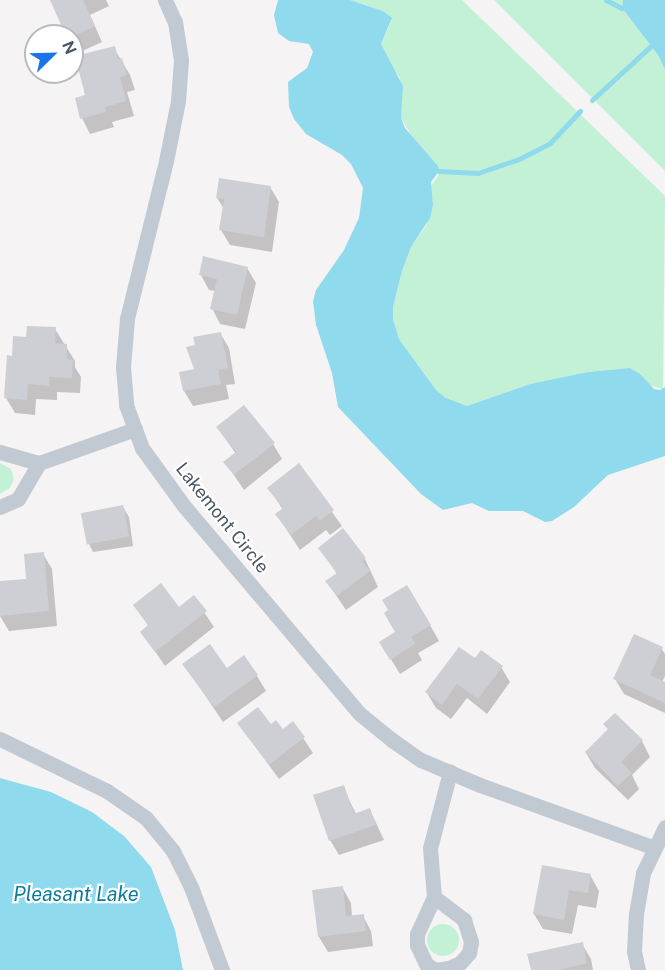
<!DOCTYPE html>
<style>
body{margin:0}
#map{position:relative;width:665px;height:970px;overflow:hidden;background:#f5f3f3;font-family:"Public Sans",sans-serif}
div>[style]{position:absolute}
.green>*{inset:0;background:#c3f1d5}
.round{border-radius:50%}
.water>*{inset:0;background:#90daee}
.shadow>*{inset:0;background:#0003}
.stream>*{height:5px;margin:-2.5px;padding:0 2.5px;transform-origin:2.5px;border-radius:2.5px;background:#90daee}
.building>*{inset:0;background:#cdcfd5;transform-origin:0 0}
.street>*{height:15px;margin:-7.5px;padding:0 7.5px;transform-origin:7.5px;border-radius:7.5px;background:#c1cad2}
span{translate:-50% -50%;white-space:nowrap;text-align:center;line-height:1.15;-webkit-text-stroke:4.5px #fff;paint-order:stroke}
.street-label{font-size:18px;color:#4a5661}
.water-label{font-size:20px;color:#0c7c9b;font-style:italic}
.north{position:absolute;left:24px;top:24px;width:60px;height:60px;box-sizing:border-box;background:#fff;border:2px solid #b7bbc0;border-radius:50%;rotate:67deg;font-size:16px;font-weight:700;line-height:24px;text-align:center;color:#4a5661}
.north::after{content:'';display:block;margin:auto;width:21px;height:27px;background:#1a73e8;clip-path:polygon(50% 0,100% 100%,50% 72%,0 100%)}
</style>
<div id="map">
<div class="green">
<div style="clip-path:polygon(350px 0,462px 0,665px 196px,663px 389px,648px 385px,640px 374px,630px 368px,588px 372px,530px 384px,467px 406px,446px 398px,436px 390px,399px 339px,393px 319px,393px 307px,402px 271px,411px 247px,426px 226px,433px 205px,431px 186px,438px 176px,438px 166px,413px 138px,401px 118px,400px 78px,383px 53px,381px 44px,391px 22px,383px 11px)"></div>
<div style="clip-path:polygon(494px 0,623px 0,622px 8px,658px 55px,665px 70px,665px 171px)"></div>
<div style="clip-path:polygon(0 463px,11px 469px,14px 479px,10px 488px,0 494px)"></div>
<div class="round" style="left:427px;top:924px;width:32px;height:32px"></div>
</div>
<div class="water">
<div style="clip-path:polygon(278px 0,350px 0,383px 11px,392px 18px,381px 44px,403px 86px,401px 118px,405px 128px,438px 166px,439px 171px,431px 182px,433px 205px,430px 218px,411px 247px,402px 271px,393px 307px,393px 319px,399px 339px,436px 390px,446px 398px,467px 406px,530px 384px,588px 372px,630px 368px,640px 374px,654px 389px,660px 390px,665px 387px,665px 456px,608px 475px,574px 507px,552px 521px,545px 522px,523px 511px,489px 511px,472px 503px,443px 510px,421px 494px,338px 407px,332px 373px,316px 325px,313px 301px,316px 290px,344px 250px,359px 218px,363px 188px,351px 164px,342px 155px,306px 134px,294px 119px,289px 107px,288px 82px,307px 68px,313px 52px,309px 44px,289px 41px,278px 33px,274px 15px)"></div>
<div style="clip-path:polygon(623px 0,665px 0,665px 70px,658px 55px,622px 8px)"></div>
<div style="clip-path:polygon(0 778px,51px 792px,92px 812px,124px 836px,151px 867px,175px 930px,183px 970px,0 970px)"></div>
</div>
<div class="shadow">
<div style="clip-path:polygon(51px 0,106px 0,109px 6px,90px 15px,102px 42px,78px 53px,72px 43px,72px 36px)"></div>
<div style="clip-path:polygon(114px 48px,130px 75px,135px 90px,127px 92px,134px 116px,112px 122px,114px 127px,90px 134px,82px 118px)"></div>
<div style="clip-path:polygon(270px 187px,279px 202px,272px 252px,230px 245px,221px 230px,224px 209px,217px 198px)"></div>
<div style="clip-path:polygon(247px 268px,256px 283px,245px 329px,220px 324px,212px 308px,216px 291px,209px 290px,201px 275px)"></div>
<div style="clip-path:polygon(55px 329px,75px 361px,75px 367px,81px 377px,80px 393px,57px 392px,57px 400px,36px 399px,35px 415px,15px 413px,6px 398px,14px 357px,28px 339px)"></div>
<div style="clip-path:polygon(220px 333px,229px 348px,235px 384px,226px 385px,229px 399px,193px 406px,184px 391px,196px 370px,197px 347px)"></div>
<div style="clip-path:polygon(218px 428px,273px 444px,282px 459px,244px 490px,225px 462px,236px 454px)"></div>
<div style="clip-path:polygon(299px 466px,342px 526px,330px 535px,326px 530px,300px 550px,277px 515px,283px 510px,269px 488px)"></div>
<div style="clip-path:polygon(123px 507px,129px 517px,133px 546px,93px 552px,88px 542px)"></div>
<div style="clip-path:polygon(320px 548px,365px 559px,378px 587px,346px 610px,327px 582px,337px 574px)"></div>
<div style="clip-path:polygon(43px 554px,52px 569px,57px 626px,9px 631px,0 616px,0 583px,28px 580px)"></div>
<div style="clip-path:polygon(194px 597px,214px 627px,165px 666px,142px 632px,149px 627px,135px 605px,178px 609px)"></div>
<div style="clip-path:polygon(430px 625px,439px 641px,418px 653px,422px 660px,400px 674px,381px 643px,397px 633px)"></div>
<div style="clip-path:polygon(662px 649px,665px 654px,665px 676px,662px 682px,665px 683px,665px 713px,624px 694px,615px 679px)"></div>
<div style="clip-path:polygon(475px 660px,501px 667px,510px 682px,487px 714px,467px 698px,451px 719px,436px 708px,427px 693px)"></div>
<div style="clip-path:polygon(184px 664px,257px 676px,266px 691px,223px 722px)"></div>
<div style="clip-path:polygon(615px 715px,642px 741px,650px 757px,632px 775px,639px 789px,628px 800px,595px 768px,586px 753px,609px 730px,605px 724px)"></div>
<div style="clip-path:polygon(293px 723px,313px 753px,279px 779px,239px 724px,270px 726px,282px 731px)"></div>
<div style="clip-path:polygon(343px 787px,356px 814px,370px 810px,384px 840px,339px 855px,330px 840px)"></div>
<div style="clip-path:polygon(590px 875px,599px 891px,596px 908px,578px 905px,572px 934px,543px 929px,534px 914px)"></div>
<div style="clip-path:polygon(342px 887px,351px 903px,352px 917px,363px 916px,371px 931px,373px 946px,328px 952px,319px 937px,314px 891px)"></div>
<div style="clip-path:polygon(582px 944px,591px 959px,593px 970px,532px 970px)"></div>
</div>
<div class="stream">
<div style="left:606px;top:0;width:18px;rotate:27deg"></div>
<div style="left:592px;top:100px;width:80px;rotate:-42.5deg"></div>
<div style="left:439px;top:171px;width:39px;rotate:3deg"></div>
<div style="left:478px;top:173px;width:43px;rotate:-18.9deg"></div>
<div style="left:519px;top:159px;width:35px;rotate:-27deg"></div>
<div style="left:550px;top:143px;width:44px;rotate:-46.8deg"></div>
</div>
<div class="building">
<div style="clip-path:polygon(50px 0,83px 0,95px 26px,72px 37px,66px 36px)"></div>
<div style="clip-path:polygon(115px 46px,118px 59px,122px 58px,127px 75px,120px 77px,126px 101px,105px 107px,106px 112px,80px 119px,75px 98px,85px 95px,75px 56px)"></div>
<div style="clip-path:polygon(219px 178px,271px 186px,264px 237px,219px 230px,224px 199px,216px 198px)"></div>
<div style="clip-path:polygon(203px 256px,248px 267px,237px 315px,210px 309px,217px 279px,199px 275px)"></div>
<div style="clip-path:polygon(27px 326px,56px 327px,55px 343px,67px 344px,67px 359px,73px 360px,72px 378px,49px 377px,49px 386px,28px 384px,27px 400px,4px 398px,7px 355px,12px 356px,13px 336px,26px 337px)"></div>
<div style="clip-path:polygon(221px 332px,228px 368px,218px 370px,221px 384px,183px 391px,179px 372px,194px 369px,186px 347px,195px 345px,193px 337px)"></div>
<div style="clip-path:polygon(244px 405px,275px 443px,234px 475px,223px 462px,236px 452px,216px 427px)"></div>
<div style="clip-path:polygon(299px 463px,334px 510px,320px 521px,316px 516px,291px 535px,275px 514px,283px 508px,267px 488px)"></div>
<div style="left:123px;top:505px;width:32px;height:43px;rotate:79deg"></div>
<div style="clip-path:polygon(343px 528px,366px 558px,362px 561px,370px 571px,337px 596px,325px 581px,337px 573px,318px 548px)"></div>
<div style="clip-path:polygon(44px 552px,49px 611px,0 616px,0 581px,26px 579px,24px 554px)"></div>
<div style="clip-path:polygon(161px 583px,179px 607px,194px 595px,207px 611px,155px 652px,140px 632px,148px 625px,133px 605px)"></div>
<div style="clip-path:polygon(407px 585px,431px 625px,411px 637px,415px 644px,390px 660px,379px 642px,395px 632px,384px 613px,388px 610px,382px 600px)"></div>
<div style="clip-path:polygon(634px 634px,663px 647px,650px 675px,665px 682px,665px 703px,613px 679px)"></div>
<div style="clip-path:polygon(210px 644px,227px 668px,244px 655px,258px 675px,214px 707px,182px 664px)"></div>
<div style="clip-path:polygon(459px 647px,475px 658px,481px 650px,503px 666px,478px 699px,457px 684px,442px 705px,425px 692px)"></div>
<div style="clip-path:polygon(258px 707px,271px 724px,276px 720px,283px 729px,293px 721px,305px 737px,269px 765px,237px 723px)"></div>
<div style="clip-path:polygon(615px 713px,643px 740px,621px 762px,632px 773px,618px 786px,585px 752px,608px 729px,603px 724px)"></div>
<div style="clip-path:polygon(344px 785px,354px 814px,370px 808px,376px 825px,329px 841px,313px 795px)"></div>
<div style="clip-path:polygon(542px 865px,591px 874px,588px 893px,569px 890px,564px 920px,533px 914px)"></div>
<div style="clip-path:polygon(343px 886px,346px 916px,364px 914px,366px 931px,318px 937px,312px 890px)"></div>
<div style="clip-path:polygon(583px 942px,587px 963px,559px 970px,531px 970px,527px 954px)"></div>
</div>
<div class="street">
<div style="left:165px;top:0;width:24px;rotate:66deg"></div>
<div style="left:175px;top:22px;width:38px;rotate:81deg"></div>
<div style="left:181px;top:60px;width:41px;rotate:94.2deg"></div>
<div style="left:178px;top:101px;width:61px;rotate:101.3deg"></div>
<div style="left:166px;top:161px;width:163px;rotate:103.9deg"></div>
<div style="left:127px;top:319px;width:48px;rotate:94.8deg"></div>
<div style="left:123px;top:367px;width:38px;rotate:85deg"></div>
<div style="left:126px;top:405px;width:46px;rotate:69.6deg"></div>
<div style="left:142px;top:448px;width:72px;rotate:54.1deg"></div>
<div style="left:184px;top:506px;width:272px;rotate:49.8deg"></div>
<div style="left:360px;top:714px;width:41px;rotate:39.1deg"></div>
<div style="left:392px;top:740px;width:35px;rotate:35deg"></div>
<div style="left:421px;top:760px;width:64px;rotate:23deg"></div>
<div style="left:480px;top:785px;width:186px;rotate:19.8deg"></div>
<div style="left:0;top:452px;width:41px;rotate:15.8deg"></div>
<div style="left:39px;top:463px;width:102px;rotate:-19.5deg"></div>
<div style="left:0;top:507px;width:20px;rotate:-24deg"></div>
<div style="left:18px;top:499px;width:42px;rotate:-59.7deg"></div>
<div style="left:0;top:739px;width:119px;rotate:25.9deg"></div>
<div style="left:107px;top:791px;width:47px;rotate:34.7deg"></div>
<div style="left:146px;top:818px;width:43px;rotate:50.7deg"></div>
<div style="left:173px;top:851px;width:40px;rotate:63.4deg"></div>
<div style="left:191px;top:887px;width:89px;rotate:69.5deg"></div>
<div style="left:434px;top:897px;width:38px;rotate:37deg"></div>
<div style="left:464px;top:920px;width:23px;rotate:72deg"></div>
<div style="left:471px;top:942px;width:11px;rotate:100deg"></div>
<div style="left:469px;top:953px;width:13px;rotate:132deg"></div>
<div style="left:460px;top:963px;width:12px;rotate:156deg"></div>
<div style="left:449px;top:968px;width:14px;rotate:172deg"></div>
<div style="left:435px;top:970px;width:11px;rotate:-146deg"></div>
<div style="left:426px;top:964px;width:21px;rotate:-115deg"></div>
<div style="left:417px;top:945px;width:11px;rotate:-90deg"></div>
<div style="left:417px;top:934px;width:41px;rotate:-65.3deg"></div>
<div style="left:434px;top:897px;width:49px;rotate:-94.7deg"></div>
<div style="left:430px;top:848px;width:79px;rotate:-75.3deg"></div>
<div style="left:638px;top:970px;width:19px;rotate:-102deg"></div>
<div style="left:634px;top:951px;width:37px;rotate:-87deg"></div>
<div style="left:636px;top:914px;width:42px;rotate:-80.3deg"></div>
<div style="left:643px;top:873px;width:51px;rotate:-64.4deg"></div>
</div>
<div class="street-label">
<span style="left:222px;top:518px;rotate:51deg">Lakemont Circle</span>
</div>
<div class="water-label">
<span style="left:76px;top:894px">Pleasant Lake</span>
</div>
<div class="north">N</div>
</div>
